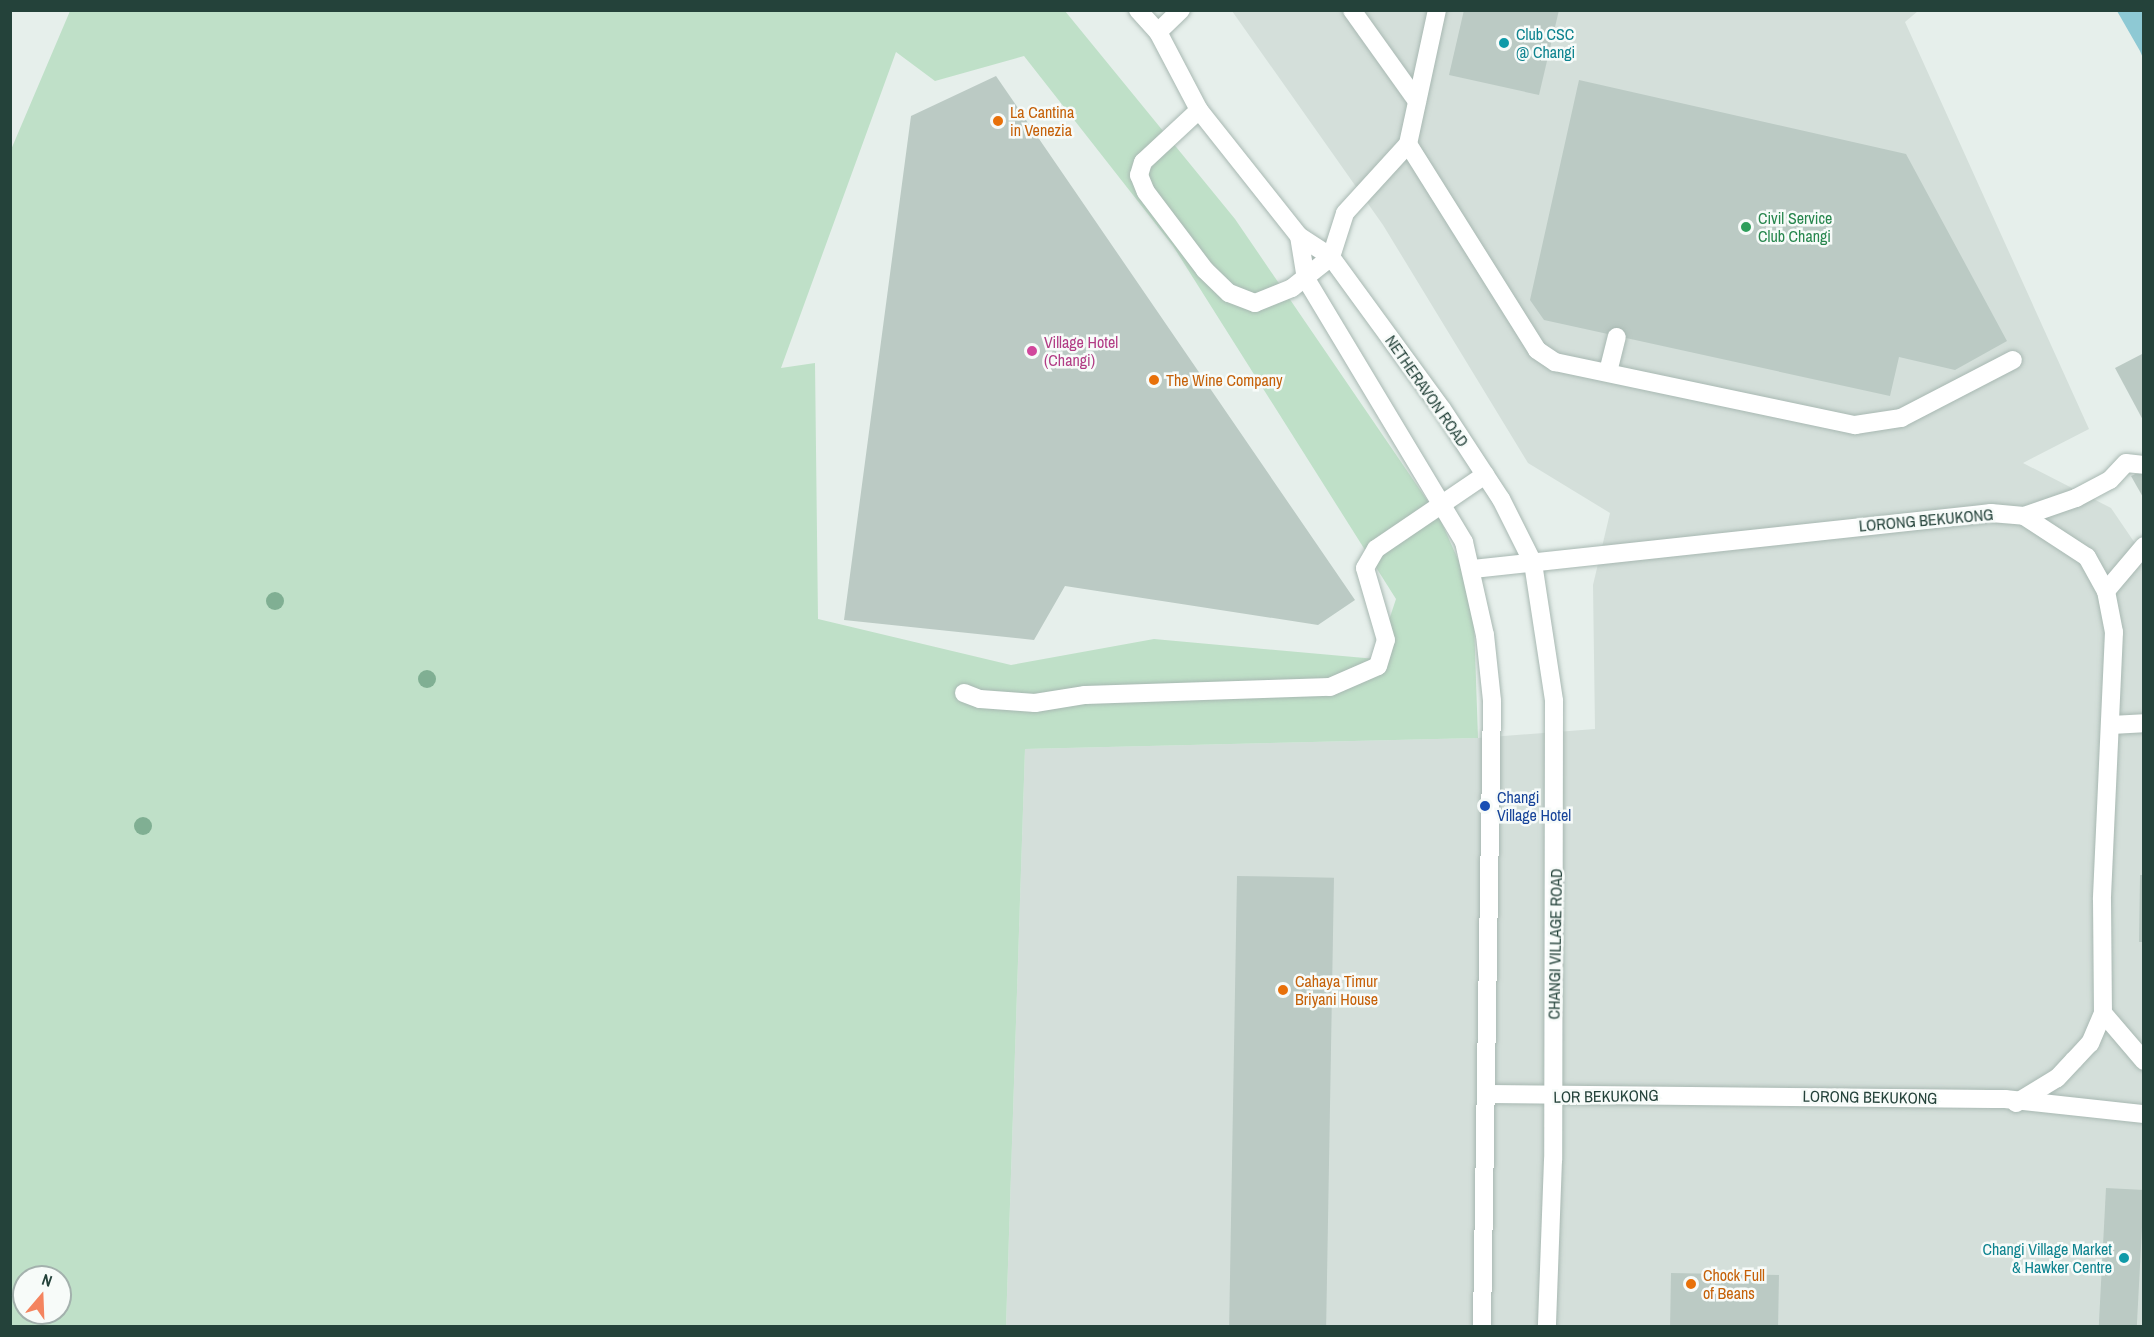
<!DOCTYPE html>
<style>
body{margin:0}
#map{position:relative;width:2154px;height:1337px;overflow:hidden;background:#e6efeb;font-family:"Archivo Narrow",sans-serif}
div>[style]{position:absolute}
.built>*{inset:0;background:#d4dfda}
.green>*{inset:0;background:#bfe0c8}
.water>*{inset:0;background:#8ec9d4}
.building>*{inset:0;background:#bbcac4;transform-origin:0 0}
.roads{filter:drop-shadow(0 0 2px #a8b8b2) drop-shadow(0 0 2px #a8b8b2)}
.lane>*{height:18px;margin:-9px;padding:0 9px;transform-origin:9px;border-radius:9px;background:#fff}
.street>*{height:18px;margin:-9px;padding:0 9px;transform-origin:9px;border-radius:9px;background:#fff}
.trees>*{width:18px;height:18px;margin:-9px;border-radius:50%;background:#80af93}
.dots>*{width:16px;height:16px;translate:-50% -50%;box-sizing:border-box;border:3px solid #f7fbf9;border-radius:50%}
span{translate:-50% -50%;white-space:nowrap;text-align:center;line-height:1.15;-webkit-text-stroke:5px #f7fbf9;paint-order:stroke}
.culture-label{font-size:16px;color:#0d838f}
.left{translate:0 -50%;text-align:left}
.right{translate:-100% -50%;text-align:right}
.food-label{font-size:16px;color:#c56008}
.leisure-label{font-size:16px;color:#27864d}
.hotel-label{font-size:16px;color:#b23c85}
.street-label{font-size:16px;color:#24423a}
.transit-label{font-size:16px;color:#164399}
.frame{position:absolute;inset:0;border:12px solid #24423a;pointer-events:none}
.north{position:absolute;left:12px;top:1265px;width:60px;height:60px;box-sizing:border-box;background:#f7fbf9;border:2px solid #a3b1ad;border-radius:50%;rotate:19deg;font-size:16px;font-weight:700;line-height:24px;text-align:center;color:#24423a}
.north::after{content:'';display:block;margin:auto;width:21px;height:27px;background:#f4845f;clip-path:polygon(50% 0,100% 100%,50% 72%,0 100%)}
</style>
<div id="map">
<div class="built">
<div style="clip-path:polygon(1232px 11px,1918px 11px,1905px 22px,2089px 429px,2023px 463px,2111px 508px,2143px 555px,2143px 1326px,1006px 1326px,1025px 749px,1478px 738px,1595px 729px,1593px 585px,1610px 513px,1528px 463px,1383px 225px)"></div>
</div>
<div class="green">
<div style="clip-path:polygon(evenodd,70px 11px,1065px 11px,1235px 219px,1440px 519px,1473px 593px,1478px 738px,1025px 749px,1006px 1326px,11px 1326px,10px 152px,70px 11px,896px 52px,935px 81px,1024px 56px,1173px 246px,1396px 599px,1376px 659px,1154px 639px,1011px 665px,818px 619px,815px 363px,781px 368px,896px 52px,70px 11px,24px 1277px,60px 1277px,60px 1313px,24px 1313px,24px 1277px)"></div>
</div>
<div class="water">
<div style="clip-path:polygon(2117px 11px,2143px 11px,2143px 58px,2140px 51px)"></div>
</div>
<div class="building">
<div style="clip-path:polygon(1464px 10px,1559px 10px,1539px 95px,1449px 75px)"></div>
<div style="clip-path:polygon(996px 76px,1355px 600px,1318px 625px,1065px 586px,1034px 640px,844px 620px,911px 116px)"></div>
<div style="clip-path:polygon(1579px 80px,1906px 154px,2007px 341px,1955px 370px,1899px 357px,1890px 396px,1544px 320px,1530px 300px)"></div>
<div style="clip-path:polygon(2144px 353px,2144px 422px,2115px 368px)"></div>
<div style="clip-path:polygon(2144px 470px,2144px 499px,2131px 476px)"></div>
<div style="clip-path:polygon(2140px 875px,2144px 875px,2144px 942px,2139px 942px)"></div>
<div style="left:1237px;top:876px;width:97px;height:450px;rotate:1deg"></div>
<div style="left:2106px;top:1188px;width:38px;height:138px;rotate:3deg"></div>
<div style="left:1671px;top:1273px;width:108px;height:53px;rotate:1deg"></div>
</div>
<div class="roads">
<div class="lane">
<div style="left:1352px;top:10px;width:112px;rotate:54.5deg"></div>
<div style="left:1158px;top:32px;width:32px;rotate:-44deg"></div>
<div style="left:1199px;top:110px;width:76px;rotate:137.1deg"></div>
<div style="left:1143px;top:162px;width:14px;rotate:107deg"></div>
<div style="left:1139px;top:175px;width:18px;rotate:68deg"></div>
<div style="left:1146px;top:192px;width:98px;rotate:52.9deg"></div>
<div style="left:1205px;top:270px;width:33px;rotate:44deg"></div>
<div style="left:1229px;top:293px;width:28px;rotate:21deg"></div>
<div style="left:1255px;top:303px;width:40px;rotate:-22deg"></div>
<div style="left:1292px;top:288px;width:50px;rotate:-38.5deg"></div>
<div style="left:1331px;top:257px;width:46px;rotate:-72.3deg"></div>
<div style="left:1345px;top:213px;width:93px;rotate:-47.6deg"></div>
<div style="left:1408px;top:144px;width:137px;rotate:-77.8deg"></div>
<div style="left:1408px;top:144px;width:243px;rotate:57.9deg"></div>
<div style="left:1537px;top:350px;width:22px;rotate:34deg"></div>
<div style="left:1555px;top:362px;width:307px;rotate:11.9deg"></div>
<div style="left:1855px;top:425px;width:47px;rotate:-8.7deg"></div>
<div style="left:1901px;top:418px;width:126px;rotate:-27.4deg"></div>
<div style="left:1608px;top:372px;width:36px;rotate:-76deg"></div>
<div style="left:2024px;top:516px;width:55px;rotate:-19.1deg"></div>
<div style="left:2076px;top:498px;width:38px;rotate:-28deg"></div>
<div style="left:2110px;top:480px;width:23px;rotate:-47deg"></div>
<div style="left:2126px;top:463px;width:18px;rotate:6deg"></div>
<div style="left:2106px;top:591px;width:59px;rotate:-49.8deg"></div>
<div style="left:964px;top:693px;width:17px;rotate:21deg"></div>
<div style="left:980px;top:699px;width:55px;rotate:4.2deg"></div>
<div style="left:1035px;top:703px;width:51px;rotate:-9.1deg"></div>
<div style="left:1085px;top:695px;width:245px;rotate:-1.9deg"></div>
<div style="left:1330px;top:687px;width:52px;rotate:-23.6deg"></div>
<div style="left:1378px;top:666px;width:27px;rotate:-73deg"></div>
<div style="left:1386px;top:640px;width:75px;rotate:-106.3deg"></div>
<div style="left:1365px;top:568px;width:22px;rotate:-60deg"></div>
<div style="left:1376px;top:549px;width:132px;rotate:-34.2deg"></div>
<div style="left:2111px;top:725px;width:33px;rotate:-3deg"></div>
</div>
<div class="street">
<div style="left:1138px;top:10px;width:30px;rotate:48deg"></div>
<div style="left:1158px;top:32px;width:88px;rotate:62.3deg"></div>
<div style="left:1199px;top:110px;width:161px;rotate:51.6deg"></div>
<div style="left:1299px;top:236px;width:38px;rotate:33deg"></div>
<div style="left:1331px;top:257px;width:188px;rotate:53.9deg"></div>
<div style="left:1442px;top:409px;width:108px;rotate:56.8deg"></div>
<div style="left:1501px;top:499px;width:72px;rotate:63.4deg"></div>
<div style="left:1533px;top:563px;width:140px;rotate:81.3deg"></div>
<div style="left:1554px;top:701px;width:459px;rotate:90.1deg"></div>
<div style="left:1553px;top:1160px;width:166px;rotate:92.1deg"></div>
<div style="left:1299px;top:236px;width:44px;rotate:80.8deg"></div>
<div style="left:1306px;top:279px;width:307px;rotate:59deg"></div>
<div style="left:1464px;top:542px;width:95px;rotate:77.3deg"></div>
<div style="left:1485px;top:635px;width:66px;rotate:83.9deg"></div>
<div style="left:1492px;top:701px;width:625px;rotate:90.92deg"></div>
<div style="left:1473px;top:569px;width:521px;rotate:-6.17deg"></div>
<div style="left:1991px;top:513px;width:33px;rotate:5deg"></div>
<div style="left:2024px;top:516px;width:75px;rotate:33.1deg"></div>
<div style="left:2087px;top:557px;width:39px;rotate:61deg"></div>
<div style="left:2106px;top:591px;width:42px;rotate:79deg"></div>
<div style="left:2114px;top:632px;width:268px;rotate:92.6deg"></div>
<div style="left:2102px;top:900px;width:113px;rotate:89.5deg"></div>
<div style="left:2103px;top:1013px;width:33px;rotate:113deg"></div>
<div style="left:2090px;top:1043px;width:23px;rotate:133deg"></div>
<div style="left:2074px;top:1060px;width:25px;rotate:133deg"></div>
<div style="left:2057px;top:1078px;width:48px;rotate:148.6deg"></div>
<div style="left:2103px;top:1013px;width:63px;rotate:49.5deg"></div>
<div style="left:1489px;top:1094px;width:516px;rotate:0.56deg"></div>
<div style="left:2005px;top:1099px;width:140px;rotate:6.2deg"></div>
</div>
</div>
<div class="trees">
<div style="left:275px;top:601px"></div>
<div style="left:427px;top:679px"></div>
<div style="left:143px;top:826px"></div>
</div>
<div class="dots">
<div style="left:1504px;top:43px;background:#0f9aa8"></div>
<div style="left:998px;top:121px;background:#e8710a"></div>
<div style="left:1746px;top:227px;background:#2e9e5b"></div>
<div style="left:1032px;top:351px;background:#d1479c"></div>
<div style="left:1154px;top:380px;background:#e8710a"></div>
<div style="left:1485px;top:806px;background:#1a4fb4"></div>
<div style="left:1283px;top:990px;background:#e8710a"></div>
<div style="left:2124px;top:1258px;background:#0f9aa8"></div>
<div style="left:1691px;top:1284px;background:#e8710a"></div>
</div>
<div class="culture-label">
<span class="left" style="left:1516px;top:43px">Club CSC<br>@ Changi</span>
<span class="right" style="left:2112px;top:1258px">Changi Village Market<br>&amp; Hawker Centre</span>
</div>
<div class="food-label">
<span class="left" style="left:1010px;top:121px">La Cantina<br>in Venezia</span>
<span class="left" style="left:1166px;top:380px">The Wine Company</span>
<span class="left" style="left:1295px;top:990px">Cahaya Timur<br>Briyani House</span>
<span class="left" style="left:1703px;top:1284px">Chock Full<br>of Beans</span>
</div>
<div class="leisure-label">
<span class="left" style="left:1758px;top:227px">Civil Service<br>Club Changi</span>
</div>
<div class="hotel-label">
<span class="left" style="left:1044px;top:351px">Village Hotel<br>(Changi)</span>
</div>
<div class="street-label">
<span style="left:1427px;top:391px;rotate:55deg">NETHERAVON ROAD</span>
<span style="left:1926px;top:520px;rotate:-5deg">LORONG BEKUKONG</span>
<span style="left:1555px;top:944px;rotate:-89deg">CHANGI VILLAGE ROAD</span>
<span style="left:1606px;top:1096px;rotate:-1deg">LOR BEKUKONG</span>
<span style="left:1870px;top:1097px;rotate:1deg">LORONG BEKUKONG</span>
</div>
<div class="transit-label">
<span class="left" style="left:1497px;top:806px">Changi<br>Village Hotel</span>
</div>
<div class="frame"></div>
<div class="north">N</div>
</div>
